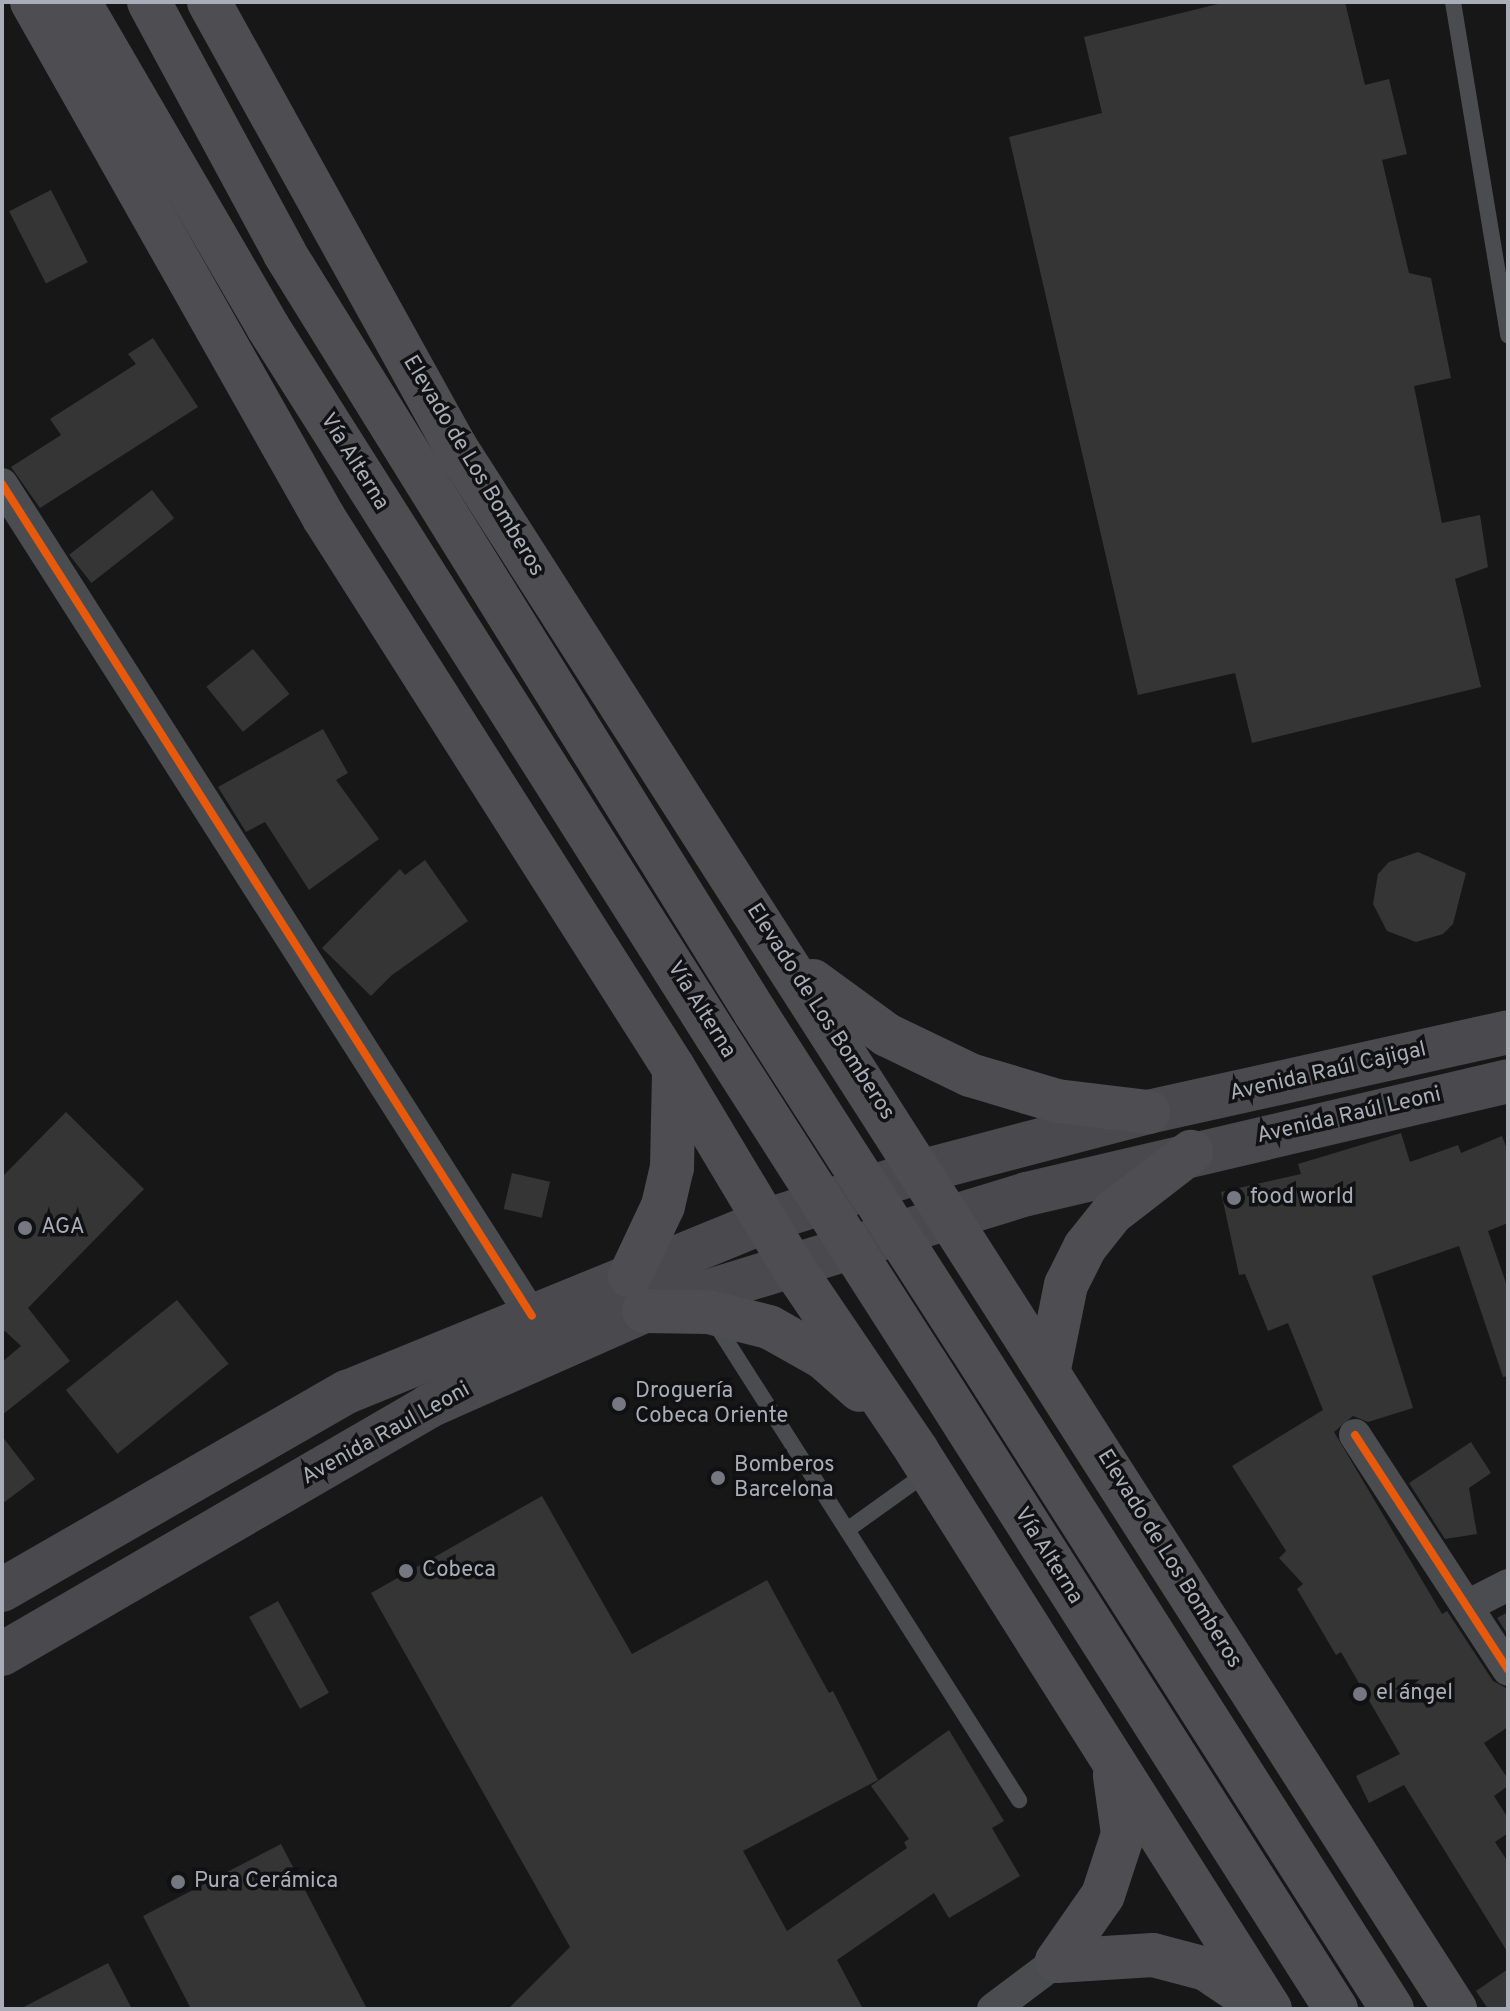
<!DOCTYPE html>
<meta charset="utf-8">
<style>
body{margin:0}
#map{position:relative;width:1510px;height:2011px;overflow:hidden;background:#171717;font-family:Overpass,sans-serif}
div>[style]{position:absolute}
.building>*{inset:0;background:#353536;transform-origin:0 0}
.service>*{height:16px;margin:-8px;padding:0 8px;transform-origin:8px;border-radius:8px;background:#4b4c50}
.minor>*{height:32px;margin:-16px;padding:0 16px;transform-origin:16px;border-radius:16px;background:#4b4c50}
.secondary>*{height:44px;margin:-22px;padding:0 22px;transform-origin:22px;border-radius:22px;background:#4a4a4e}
.trunk>*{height:44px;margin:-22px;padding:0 22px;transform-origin:22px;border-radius:22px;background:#4e4e52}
.trunk-bridge>*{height:44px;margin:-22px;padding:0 22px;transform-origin:22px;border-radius:22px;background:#4e4e52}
.cycleway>*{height:8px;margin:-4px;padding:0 4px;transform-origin:4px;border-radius:4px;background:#e8590c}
.dots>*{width:22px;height:22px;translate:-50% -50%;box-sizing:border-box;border:4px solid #111113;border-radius:50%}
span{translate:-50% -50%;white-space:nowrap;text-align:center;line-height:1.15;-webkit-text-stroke:7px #111113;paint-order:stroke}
.street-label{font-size:22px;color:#a8adb8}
.poi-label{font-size:22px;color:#a8adb8}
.left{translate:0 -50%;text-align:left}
.frame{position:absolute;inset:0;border:4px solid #a8adb8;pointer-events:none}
</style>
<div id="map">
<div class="building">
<div style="clip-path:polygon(1226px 2px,1345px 2px,1365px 85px,1389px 79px,1407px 154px,1382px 160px,1409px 273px,1431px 278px,1451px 378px,1414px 386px,1442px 523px,1480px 515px,1488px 567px,1455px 579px,1481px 687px,1252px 743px,1235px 673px,1138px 695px,1009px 137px,1102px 113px,1084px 37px)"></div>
<div style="left:51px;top:190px;width:81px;height:47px;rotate:63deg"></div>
<div style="clip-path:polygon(153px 338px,198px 407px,40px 508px,11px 467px,61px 435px,50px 419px,136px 364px,128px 354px)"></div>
<div style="left:152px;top:490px;width:36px;height:105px;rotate:52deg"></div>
<div style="left:253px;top:649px;width:58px;height:60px;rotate:51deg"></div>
<div style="clip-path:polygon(323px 729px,348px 773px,336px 780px,379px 839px,309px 890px,265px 822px,246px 832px,218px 787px)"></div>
<div style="clip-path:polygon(1418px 852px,1466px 873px,1453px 924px,1443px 934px,1416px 942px,1387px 931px,1373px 904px,1378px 874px,1389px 862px)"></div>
<div style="clip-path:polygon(425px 860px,468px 921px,392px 975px,371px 996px,322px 948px,400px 869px,405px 875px)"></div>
<div style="clip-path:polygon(66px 1112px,144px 1189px,28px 1308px,70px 1361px,2px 1415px,2px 1362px,21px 1346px,5px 1331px,2px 1334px,2px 1177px)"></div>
<div style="clip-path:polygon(1401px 1133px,1410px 1162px,1458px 1145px,1461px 1153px,1502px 1136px,1508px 1152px,1508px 1223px,1488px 1231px,1508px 1289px,1508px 1376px,1503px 1377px,1459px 1246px,1372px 1276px,1413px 1408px,1368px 1422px,1353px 1416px,1334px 1432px,1442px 1614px,1447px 1611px,1493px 1681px,1508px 1689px,1508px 1727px,1484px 1743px,1508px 1779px,1508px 1786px,1494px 1796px,1508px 1818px,1508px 1833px,1495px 1842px,1508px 1862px,1508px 1953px,1404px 1785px,1369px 1803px,1356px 1776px,1400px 1754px,1341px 1652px,1336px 1655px,1297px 1589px,1303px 1584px,1279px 1558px,1286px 1551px,1232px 1466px,1323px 1410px,1288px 1323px,1268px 1331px,1245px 1274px,1239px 1275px,1221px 1192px,1301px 1174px,1298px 1164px)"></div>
<div style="left:512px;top:1173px;width:39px;height:37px;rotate:13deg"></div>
<div style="left:177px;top:1300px;width:82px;height:143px;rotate:51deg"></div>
<div style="clip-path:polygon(2px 1436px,35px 1479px,2px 1504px)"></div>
<div style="clip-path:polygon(1471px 1442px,1491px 1473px,1469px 1488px,1477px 1534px,1445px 1539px,1409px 1483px)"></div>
<div style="clip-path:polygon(542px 1496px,632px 1654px,767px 1580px,829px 1693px,833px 1691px,878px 1780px,743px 1851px,787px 1931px,907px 1848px,904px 1842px,909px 1839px,871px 1786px,949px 1730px,1004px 1821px,992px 1828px,1020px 1876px,949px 1918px,934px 1893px,837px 1960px,863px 2009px,508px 2009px,570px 1947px,371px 1593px)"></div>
<div style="left:278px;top:1601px;width:105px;height:33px;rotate:61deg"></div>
<div style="clip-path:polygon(1508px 1612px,1508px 1635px,1497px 1618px)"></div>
<div style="clip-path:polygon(281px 1844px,367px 2009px,191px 2009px,143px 1916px)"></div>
<div style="clip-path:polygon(108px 1963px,132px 2009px,20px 2009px)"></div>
<div style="clip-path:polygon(1508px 1969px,1508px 2009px,1488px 2009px,1476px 1991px)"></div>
</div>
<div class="service">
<div style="left:1453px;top:2px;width:338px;rotate:80.6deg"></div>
<div style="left:715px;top:1323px;width:566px;rotate:57.49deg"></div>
<div style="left:847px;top:1530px;width:100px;rotate:-35.6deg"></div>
</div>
<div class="minor">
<div style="left:2px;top:484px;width:986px;rotate:57.5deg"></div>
<div style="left:1355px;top:1435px;width:280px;rotate:56.9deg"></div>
<div style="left:1469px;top:1605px;width:44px;rotate:-27.1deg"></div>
<div style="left:993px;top:2009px;width:80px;rotate:-36.9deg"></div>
</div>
<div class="secondary">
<div style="left:2px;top:1590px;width:398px;rotate:-29.9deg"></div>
<div style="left:347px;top:1392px;width:452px;rotate:-22.2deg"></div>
<div style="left:765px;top:1221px;width:166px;rotate:-17.6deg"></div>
<div style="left:923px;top:1171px;width:233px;rotate:-14.7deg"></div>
<div style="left:1148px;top:1112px;width:369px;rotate:-12.5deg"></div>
<div style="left:2px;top:1654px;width:494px;rotate:-30.1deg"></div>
<div style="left:429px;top:1406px;width:235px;rotate:-23.8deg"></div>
<div style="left:644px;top:1311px;width:400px;rotate:-17deg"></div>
<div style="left:1027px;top:1194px;width:494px;rotate:-13.2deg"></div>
</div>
<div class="trunk">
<div style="left:32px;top:2px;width:593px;rotate:60.49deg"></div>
<div style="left:324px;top:518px;width:651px;rotate:57.56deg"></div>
<div style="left:673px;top:1067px;width:235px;rotate:59.1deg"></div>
<div style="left:794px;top:1269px;width:220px;rotate:55.9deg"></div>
<div style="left:917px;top:1451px;width:660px;rotate:57.68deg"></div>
<div style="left:79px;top:2px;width:376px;rotate:59.8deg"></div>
<div style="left:268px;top:327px;width:840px;rotate:57.69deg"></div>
<div style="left:149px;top:2px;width:286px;rotate:61.6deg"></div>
<div style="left:285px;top:254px;width:892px;rotate:58.2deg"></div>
<div style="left:209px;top:2px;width:508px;rotate:61.01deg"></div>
<div style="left:455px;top:446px;width:1856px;rotate:57.39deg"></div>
<div style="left:813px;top:981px;width:92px;rotate:36.1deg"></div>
<div style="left:887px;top:1035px;width:92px;rotate:25.7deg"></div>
<div style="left:970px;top:1075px;width:91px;rotate:16.6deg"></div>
<div style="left:1057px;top:1101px;width:92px;rotate:6.9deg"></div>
<div style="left:630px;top:1276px;width:77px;rotate:-64.8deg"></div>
<div style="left:663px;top:1206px;width:39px;rotate:-77deg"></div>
<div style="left:672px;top:1168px;width:95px;rotate:-88.8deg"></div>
<div style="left:644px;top:1311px;width:64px;rotate:0.9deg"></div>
<div style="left:708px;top:1312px;width:63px;rotate:13.8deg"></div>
<div style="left:769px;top:1327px;width:63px;rotate:29.4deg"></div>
<div style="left:824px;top:1358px;width:48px;rotate:41.6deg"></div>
<div style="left:969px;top:1345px;width:787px;rotate:57.5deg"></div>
<div style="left:927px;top:1365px;width:763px;rotate:57.58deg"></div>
<div style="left:1049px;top:1369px;width:86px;rotate:-78.6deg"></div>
<div style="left:1066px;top:1285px;width:42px;rotate:-63.4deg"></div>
<div style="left:1085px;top:1247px;width:43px;rotate:-51.5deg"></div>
<div style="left:1112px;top:1213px;width:100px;rotate:-37.7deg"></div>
<div style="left:1057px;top:1961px;width:96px;rotate:-3.6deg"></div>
<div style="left:1153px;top:1955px;width:55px;rotate:14.8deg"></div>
<div style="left:1206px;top:1969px;width:63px;rotate:33.9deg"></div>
<div style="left:1057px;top:1961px;width:80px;rotate:-55.1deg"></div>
<div style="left:1103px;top:1895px;width:64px;rotate:-71.8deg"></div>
<div style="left:1123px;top:1834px;width:59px;rotate:-97.9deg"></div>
</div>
<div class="trunk-bridge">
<div style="left:755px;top:1012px;width:396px;rotate:57.3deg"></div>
<div style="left:717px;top:1037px;width:389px;rotate:57.4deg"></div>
</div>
<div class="cycleway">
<div style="left:2px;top:484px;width:986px;rotate:57.5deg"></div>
<div style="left:1355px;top:1435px;width:280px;rotate:56.9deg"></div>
</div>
<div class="dots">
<div style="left:1234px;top:1198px;background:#757880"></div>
<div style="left:25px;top:1228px;background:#757880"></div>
<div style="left:619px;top:1404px;background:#757880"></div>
<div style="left:718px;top:1478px;background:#757880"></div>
<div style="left:406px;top:1571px;background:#757880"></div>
<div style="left:1360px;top:1694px;background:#757880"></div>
<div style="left:178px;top:1882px;background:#757880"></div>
</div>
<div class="street-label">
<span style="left:354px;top:462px;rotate:58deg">Vía Alterna</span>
<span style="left:473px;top:466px;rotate:59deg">Elevado de Los Bomberos</span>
<span style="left:701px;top:1010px;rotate:58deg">Vía Alterna</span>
<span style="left:820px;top:1012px;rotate:57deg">Elevado de Los Bomberos</span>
<span style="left:1328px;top:1072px;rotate:-13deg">Avenida Raúl Cajigal</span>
<span style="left:1349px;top:1116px;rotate:-13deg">Avenida Raúl Leoni</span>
<span style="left:386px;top:1434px;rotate:-29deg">Avenida Raul Leoni</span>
<span style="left:1048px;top:1556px;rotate:58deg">Vía Alterna</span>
<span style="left:1169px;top:1559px;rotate:58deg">Elevado de Los Bomberos</span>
</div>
<div class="poi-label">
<span class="left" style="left:1250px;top:1198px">food world</span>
<span class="left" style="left:41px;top:1228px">AGA</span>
<span class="left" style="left:635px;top:1404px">Droguería<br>Cobeca Oriente</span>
<span class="left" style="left:734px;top:1478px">Bomberos<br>Barcelona</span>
<span class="left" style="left:422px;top:1571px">Cobeca</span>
<span class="left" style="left:1376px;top:1694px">el ángel</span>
<span class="left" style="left:194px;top:1882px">Pura Cerámica</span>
</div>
<div class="frame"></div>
</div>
